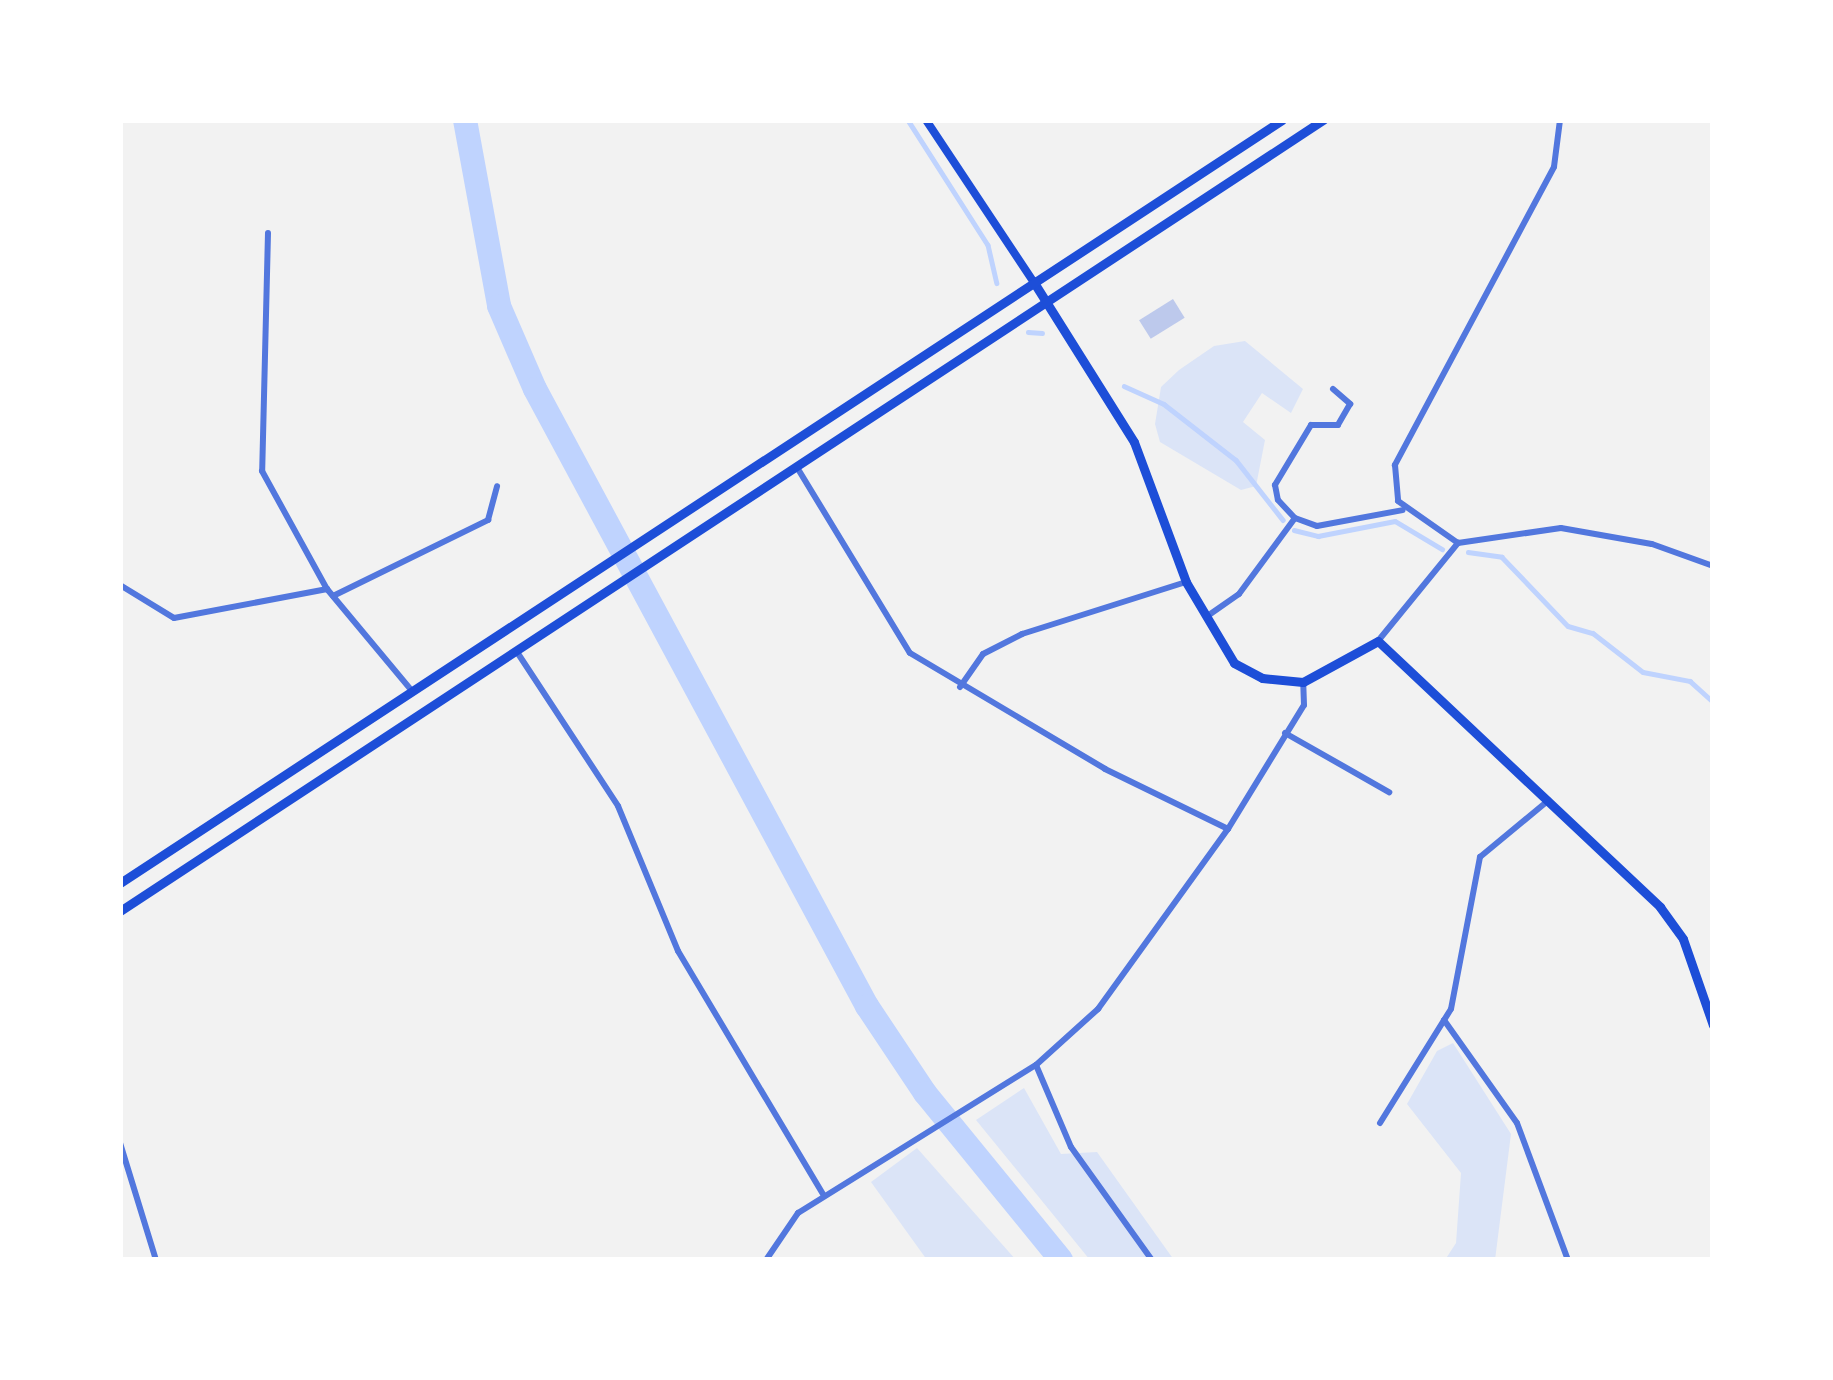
<!DOCTYPE html>
<style>
body{margin:0}
#map{position:relative;width:1833px;height:1380px;overflow:hidden;background:#f2f2f2;font-family:Raleway,sans-serif}
div>[style]{position:absolute}
.green>*{inset:0;background:#dbe4f7}
.stream>*{height:4.5px;margin:-2.25px;padding:0 2.25px;transform-origin:2.25px;border-radius:2.25px;background:#bfd3fe}
.river>*{height:24px;margin:-12px;padding:0 12px;transform-origin:12px;border-radius:12px;background:#bfd3fe}
.building>*{inset:0;background:#bdc9ec;transform-origin:0 0}
.minor>*{height:6px;margin:-3px;padding:0 3px;transform-origin:3px;border-radius:3px;background:#5277de}
.secondary>*{height:8px;margin:-4px;padding:0 4px;transform-origin:4px;border-radius:4px;background:#1d4ed8}
.primary>*{height:9px;margin:-4.5px;padding:0 4.5px;transform-origin:4.5px;border-radius:4.5px;background:#1d4ed8}
.trunk>*{height:9px;margin:-4.5px;padding:0 4.5px;transform-origin:4.5px;border-radius:4.5px;background:#1d4ed8}
span{translate:-50% -50%;white-space:nowrap;text-align:center;line-height:1.15;-webkit-text-stroke:12px #fff;paint-order:stroke}
.frame{position:absolute;inset:0;border:123px solid #fff;pointer-events:none}
</style>
<div id="map">
<div class="green">
<div style="clip-path:polygon(1245px 341px,1303px 389px,1291px 413px,1262px 393px,1243px 422px,1265px 440px,1256px 486px,1241px 490px,1160px 442px,1155px 424px,1161px 387px,1179px 370px,1214px 346px)"></div>
<div style="clip-path:polygon(1453px 1043px,1511px 1134px,1495px 1260px,1445px 1260px,1456px 1243px,1461px 1173px,1407px 1104px,1437px 1051px)"></div>
<div style="clip-path:polygon(1024px 1088px,1061px 1154px,1097px 1152px,1174px 1260px,1090px 1260px,976px 1120px)"></div>
<div style="clip-path:polygon(917px 1148px,1016px 1260px,927px 1260px,871px 1182px)"></div>
</div>
<div class="stream">
<div style="left:908px;top:120px;width:148px;rotate:57.4deg"></div>
<div style="left:988px;top:245px;width:39px;rotate:77deg"></div>
<div style="left:1028px;top:332px;width:14px;rotate:4deg"></div>
<div style="left:1124px;top:386px;width:44px;rotate:24.2deg"></div>
<div style="left:1164px;top:404px;width:91px;rotate:37.9deg"></div>
<div style="left:1236px;top:460px;width:76px;rotate:51.9deg"></div>
<div style="left:1294px;top:530px;width:25px;rotate:14deg"></div>
<div style="left:1318px;top:536px;width:78px;rotate:-11deg"></div>
<div style="left:1395px;top:521px;width:55px;rotate:30.8deg"></div>
<div style="left:1468px;top:552px;width:34px;rotate:8deg"></div>
<div style="left:1502px;top:557px;width:95px;rotate:46.3deg"></div>
<div style="left:1568px;top:626px;width:26px;rotate:16deg"></div>
<div style="left:1593px;top:633px;width:63px;rotate:38deg"></div>
<div style="left:1643px;top:672px;width:48px;rotate:10.8deg"></div>
<div style="left:1690px;top:681px;width:31px;rotate:42deg"></div>
</div>
<div class="river">
<div style="left:465px;top:120px;width:189px;rotate:79.6deg"></div>
<div style="left:499px;top:306px;width:90px;rotate:66.6deg"></div>
<div style="left:535px;top:389px;width:701px;rotate:61.72deg"></div>
<div style="left:867px;top:1006px;width:105px;rotate:56.3deg"></div>
<div style="left:925px;top:1093px;width:215px;rotate:50.8deg"></div>
</div>
<div class="building">
<div style="left:1173px;top:299px;width:22px;height:40px;rotate:58deg"></div>
</div>
<div class="minor">
<div style="left:1560px;top:120px;width:47px;rotate:97.3deg"></div>
<div style="left:1554px;top:167px;width:338px;rotate:118.1deg"></div>
<div style="left:1395px;top:465px;width:36px;rotate:85deg"></div>
<div style="left:1398px;top:501px;width:73px;rotate:35deg"></div>
<div style="left:1458px;top:543px;width:104px;rotate:-8.3deg"></div>
<div style="left:1561px;top:528px;width:92px;rotate:10deg"></div>
<div style="left:1652px;top:544px;width:65px;rotate:19.8deg"></div>
<div style="left:268px;top:233px;width:238px;rotate:91.4deg"></div>
<div style="left:262px;top:471px;width:135px;rotate:61.2deg"></div>
<div style="left:327px;top:589px;width:133px;rotate:50.2deg"></div>
<div style="left:1333px;top:389px;width:23px;rotate:41deg"></div>
<div style="left:1350px;top:404px;width:24px;rotate:120deg"></div>
<div style="left:1338px;top:425px;width:27px;rotate:180deg"></div>
<div style="left:1311px;top:425px;width:70px;rotate:121deg"></div>
<div style="left:1275px;top:485px;width:15px;rotate:79deg"></div>
<div style="left:1278px;top:500px;width:25px;rotate:47deg"></div>
<div style="left:1295px;top:518px;width:23px;rotate:20deg"></div>
<div style="left:1317px;top:526px;width:87px;rotate:-10.5deg"></div>
<div style="left:798px;top:469px;width:215px;rotate:58.7deg"></div>
<div style="left:910px;top:653px;width:227px;rotate:30.7deg"></div>
<div style="left:1105px;top:769px;width:137px;rotate:26deg"></div>
<div style="left:120px;top:585px;width:63px;rotate:31.4deg"></div>
<div style="left:174px;top:618px;width:156px;rotate:-10.7deg"></div>
<div style="left:333px;top:596px;width:173px;rotate:-26.1deg"></div>
<div style="left:488px;top:520px;width:35px;rotate:-75deg"></div>
<div style="left:1206px;top:617px;width:40px;rotate:-34.9deg"></div>
<div style="left:1239px;top:594px;width:94px;rotate:-53.6deg"></div>
<div style="left:1378px;top:641px;width:127px;rotate:-50.8deg"></div>
<div style="left:517px;top:652px;width:184px;rotate:56.7deg"></div>
<div style="left:618px;top:806px;width:157px;rotate:67.5deg"></div>
<div style="left:678px;top:951px;width:283px;rotate:59.2deg"></div>
<div style="left:960px;top:687px;width:40px;rotate:-55.1deg"></div>
<div style="left:983px;top:654px;width:44px;rotate:-27.1deg"></div>
<div style="left:1022px;top:634px;width:172px;rotate:-17.6deg"></div>
<div style="left:1285px;top:733px;width:120px;rotate:29.6deg"></div>
<div style="left:1444px;top:1020px;width:126px;rotate:54.7deg"></div>
<div style="left:1517px;top:1123px;width:146px;rotate:69.6deg"></div>
<div style="left:1036px;top:1065px;width:89px;rotate:66.9deg"></div>
<div style="left:1071px;top:1147px;width:139px;rotate:54.4deg"></div>
<div style="left:1380px;top:1123px;width:134px;rotate:-58.1deg"></div>
<div style="left:1451px;top:1009px;width:155px;rotate:-79.2deg"></div>
<div style="left:1480px;top:857px;width:89px;rotate:-39.6deg"></div>
<div style="left:120px;top:1143px;width:122px;rotate:72.9deg"></div>
<div style="left:766px;top:1260px;width:57px;rotate:-55.8deg"></div>
<div style="left:798px;top:1213px;width:280px;rotate:-31.9deg"></div>
<div style="left:1036px;top:1065px;width:84px;rotate:-42.1deg"></div>
<div style="left:1098px;top:1009px;width:222px;rotate:-54.2deg"></div>
<div style="left:1228px;top:829px;width:145px;rotate:-58.5deg"></div>
<div style="left:1304px;top:705px;width:23px;rotate:-92deg"></div>
</div>
<div class="secondary">
<div style="left:926px;top:120px;width:193px;rotate:56.4deg"></div>
</div>
<div class="primary">
<div style="left:1033px;top:281px;width:190px;rotate:57.9deg"></div>
<div style="left:1134px;top:442px;width:149px;rotate:69.6deg"></div>
<div style="left:1186px;top:582px;width:94px;rotate:59.3deg"></div>
<div style="left:1234px;top:663px;width:32px;rotate:28deg"></div>
<div style="left:1262px;top:678px;width:41px;rotate:5.6deg"></div>
<div style="left:1303px;top:682px;width:85px;rotate:-28.7deg"></div>
<div style="left:1378px;top:641px;width:388px;rotate:43.3deg"></div>
<div style="left:1660px;top:907px;width:39px;rotate:54deg"></div>
<div style="left:1683px;top:939px;width:91px;rotate:70.8deg"></div>
</div>
<div class="trunk">
<div style="left:120px;top:883px;width:1390px;rotate:-33.29deg"></div>
<div style="left:120px;top:911px;width:1440px;rotate:-33.33deg"></div>
</div>
<div class="frame"></div>
</div>
